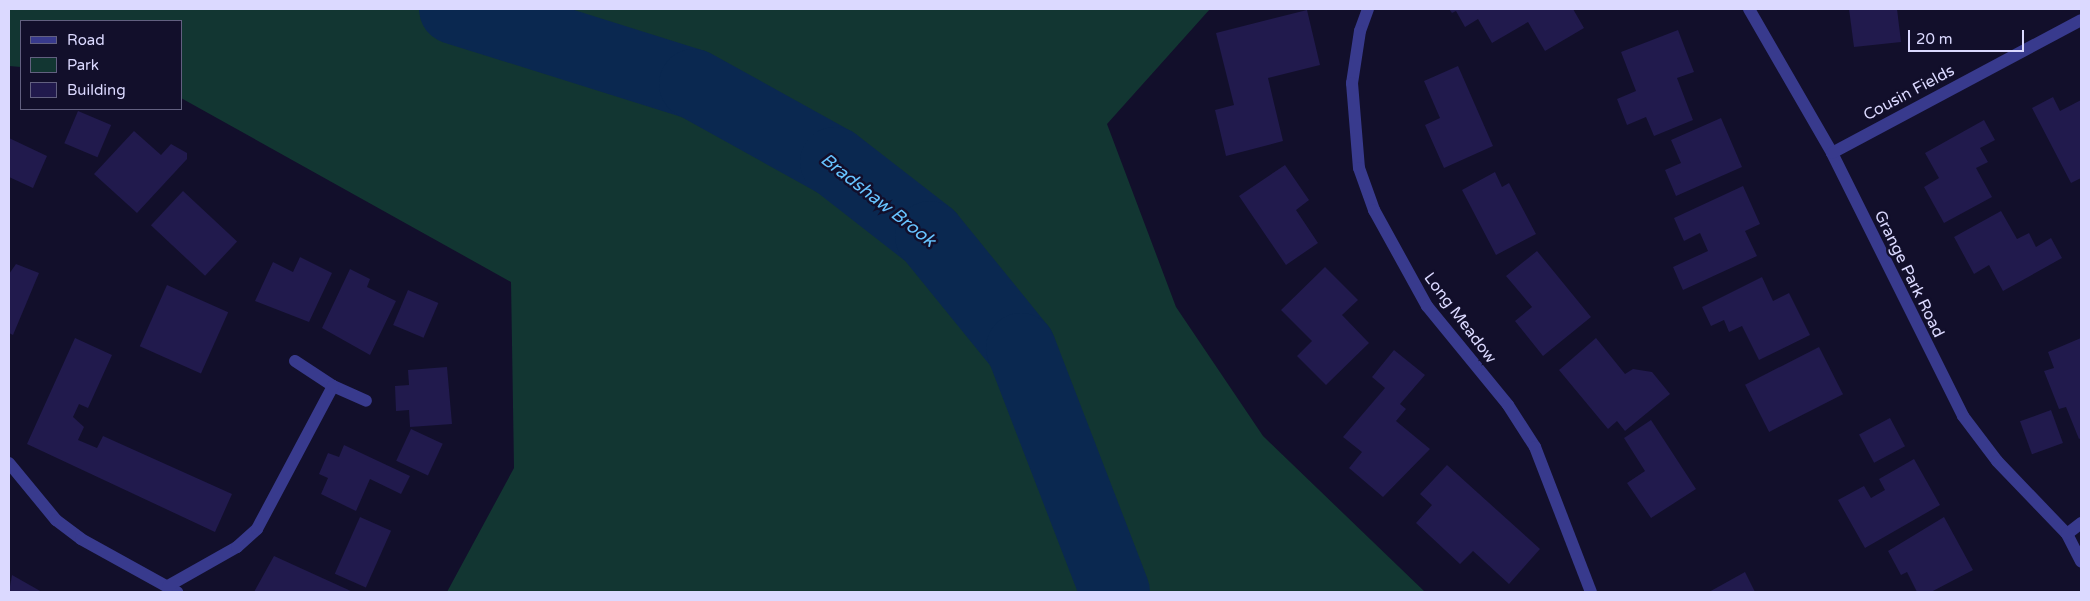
<!DOCTYPE html>
<style>
body{margin:0}
#map{position:relative;width:2090px;height:601px;overflow:hidden;background:#120f2b;font-family:"Varela Round",sans-serif}
div>[style]{position:absolute}
.green>*{inset:0;background:#123632}
.river>*{height:70px;margin:-35px;padding:0 35px;transform-origin:35px;border-radius:35px;background:#0a2850}
.building>*{inset:0;background:#211a4d;transform-origin:0 0}
.minor>*{height:12px;margin:-6px;padding:0 6px;transform-origin:6px;border-radius:6px;background:#383a8d}
span{translate:-50% -50%;white-space:nowrap;text-align:center;line-height:1.15;-webkit-text-stroke:5px #120f2b;paint-order:stroke}
.street-label{font-size:16px;color:#dbd9ff}
.water-label{font-size:18px;color:#67c3ff;font-style:italic}
.frame{position:absolute;inset:0;border:10px solid #dbd9ff;pointer-events:none}
.legend{position:absolute;left:20px;top:20px;width:162px;height:90px;box-sizing:border-box;background:#120f2b;border:1px solid #626080;margin:0;padding:6px 9px;list-style:none;font-size:15px;color:#dbd9ff}
.legend li{display:flex;align-items:center;gap:10px;height:25px}
.legend b{width:25px;border:1px solid #626080}
.scale{position:absolute;left:1908px;top:30px;width:116px;height:22px;box-sizing:border-box;border:2px solid #dbd9ff;border-top:0;padding-left:6px;font-size:15px;line-height:18px;white-space:nowrap;color:#dbd9ff;-webkit-text-stroke:4px #120f2b;paint-order:stroke}
</style>
<div id="map">
<div class="green">
<div style="clip-path:polygon(9px 9px,1210px 9px,1107px 124px,1176px 307px,1263px 436px,1425px 592px,447px 592px,514px 468px,511px 282px,181px 98px,181px 21px,21px 21px,21px 67px,9px 66px)"></div>
</div>
<div class="river">
<div style="left:454px;top:9px;width:251px;rotate:17.4deg"></div>
<div style="left:694px;top:84px;width:161px;rotate:29deg"></div>
<div style="left:835px;top:162px;width:120px;rotate:37.9deg"></div>
<div style="left:930px;top:236px;width:144px;rotate:50.9deg"></div>
<div style="left:1021px;top:348px;width:261px;rotate:68.9deg"></div>
</div>
<div class="building">
<div style="clip-path:polygon(1449px 9px,1573px 9px,1584px 28px,1545px 51px,1528px 22px,1492px 43px,1478px 19px,1465px 27px,1456px 11px,1452px 13px)"></div>
<div style="clip-path:polygon(1849px 9px,1897px 9px,1901px 42px,1854px 47px)"></div>
<div style="clip-path:polygon(1307px 10px,1320px 65px,1268px 78px,1283px 141px,1226px 156px,1215px 110px,1234px 105px,1216px 33px)"></div>
<div style="clip-path:polygon(1678px 30px,1694px 72px,1677px 78px,1693px 120px,1654px 136px,1646px 117px,1627px 125px,1617px 99px,1636px 91px,1621px 52px)"></div>
<div style="clip-path:polygon(1458px 66px,1493px 146px,1444px 168px,1425px 125px,1440px 118px,1424px 81px)"></div>
<div style="clip-path:polygon(2053px 97px,2060px 111px,2081px 100px,2081px 178px,2071px 183px,2032px 108px)"></div>
<div style="left:78px;top:111px;width:36px;height:35px;rotate:23deg"></div>
<div style="clip-path:polygon(1721px 118px,1742px 167px,1676px 196px,1665px 170px,1681px 163px,1671px 140px)"></div>
<div style="clip-path:polygon(1984px 120px,1995px 140px,1980px 148px,1988px 162px,1976px 168px,1992px 197px,1944px 223px,1924px 187px,1939px 178px,1925px 153px)"></div>
<div style="clip-path:polygon(134px 131px,161px 155px,171px 144px,187px 153px,187px 159px,137px 213px,94px 174px)"></div>
<div style="clip-path:polygon(9px 138px,47px 156px,33px 188px,9px 177px)"></div>
<div style="clip-path:polygon(1285px 165px,1309px 200px,1296px 210px,1318px 243px,1286px 265px,1239px 196px)"></div>
<div style="clip-path:polygon(1495px 172px,1502px 187px,1509px 183px,1536px 234px,1496px 255px,1462px 190px)"></div>
<div style="clip-path:polygon(1743px 186px,1760px 224px,1745px 231px,1757px 256px,1683px 290px,1673px 267px,1708px 251px,1700px 233px,1684px 241px,1674px 218px)"></div>
<div style="left:183px;top:191px;width:74px;height:47px;rotate:43deg"></div>
<div style="clip-path:polygon(2001px 211px,2017px 239px,2029px 233px,2036px 247px,2051px 238px,2062px 258px,2003px 291px,1989px 265px,1974px 274px,1954px 237px)"></div>
<div style="clip-path:polygon(1537px 251px,1591px 317px,1543px 356px,1515px 321px,1532px 307px,1506px 276px)"></div>
<div style="clip-path:polygon(300px 257px,332px 273px,309px 322px,255px 301px,273px 262px,293px 272px)"></div>
<div style="clip-path:polygon(16px 264px,39px 273px,13px 335px,9px 333px,9px 274px)"></div>
<div style="clip-path:polygon(1325px 267px,1358px 300px,1342px 315px,1369px 343px,1326px 385px,1297px 356px,1312px 341px,1281px 310px)"></div>
<div style="clip-path:polygon(350px 269px,370px 279px,367px 287px,396px 301px,370px 355px,322px 328px)"></div>
<div style="clip-path:polygon(1762px 277px,1773px 301px,1789px 293px,1810px 335px,1759px 360px,1742px 326px,1729px 332px,1724px 320px,1711px 326px,1702px 307px)"></div>
<div style="left:167px;top:285px;width:67px;height:67px;rotate:24deg"></div>
<div style="left:408px;top:290px;width:33px;height:38px;rotate:23deg"></div>
<div style="clip-path:polygon(75px 338px,112px 355px,88px 408px,79px 404px,73px 417px,84px 427px,78px 440px,97px 448px,103px 436px,232px 494px,215px 532px,27px 444px)"></div>
<div style="clip-path:polygon(1596px 338px,1625px 374px,1633px 369px,1652px 372px,1670px 394px,1625px 431px,1617px 421px,1608px 429px,1559px 370px)"></div>
<div style="clip-path:polygon(2081px 338px,2081px 438px,2079px 439px,2066px 407px,2059px 409px,2044px 371px,2054px 368px,2048px 352px)"></div>
<div style="left:1819px;top:347px;width:53px;height:83px;rotate:63deg"></div>
<div style="clip-path:polygon(1394px 350px,1425px 375px,1400px 404px,1406px 409px,1396px 421px,1430px 449px,1383px 497px,1349px 468px,1362px 452px,1343px 437px,1385px 388px,1372px 377px)"></div>
<div style="clip-path:polygon(447px 367px,452px 424px,410px 427px,409px 410px,396px 411px,395px 386px,409px 385px,408px 370px)"></div>
<div style="left:2051px;top:410px;width:35px;height:33px;rotate:70deg"></div>
<div style="left:1890px;top:418px;width:32px;height:35px;rotate:62deg"></div>
<div style="clip-path:polygon(1651px 420px,1696px 489px,1651px 518px,1627px 483px,1645px 471px,1624px 438px)"></div>
<div style="left:411px;top:429px;width:35px;height:35px;rotate:25deg"></div>
<div style="clip-path:polygon(344px 445px,410px 476px,401px 494px,370px 479px,356px 511px,321px 494px,328px 478px,319px 474px,328px 453px,339px 457px)"></div>
<div style="clip-path:polygon(1914px 459px,1940px 505px,1865px 548px,1838px 500px,1864px 486px,1871px 498px,1885px 490px,1879px 479px)"></div>
<div style="clip-path:polygon(1447px 465px,1540px 549px,1509px 584px,1473px 551px,1460px 564px,1416px 523px,1432px 505px,1420px 494px)"></div>
<div style="left:360px;top:517px;width:34px;height:62px;rotate:24deg"></div>
<div style="clip-path:polygon(1944px 517px,1973px 570px,1931px 592px,1917px 592px,1907px 572px,1901px 575px,1888px 551px)"></div>
<div style="clip-path:polygon(274px 556px,353px 592px,254px 592px)"></div>
<div style="clip-path:polygon(1745px 572px,1755px 592px,1709px 592px)"></div>
<div style="clip-path:polygon(12px 575px,42px 592px,9px 592px)"></div>
</div>
<div class="minor">
<div style="left:1368px;top:9px;width:23px;rotate:110deg"></div>
<div style="left:1360px;top:31px;width:53px;rotate:98.7deg"></div>
<div style="left:1352px;top:83px;width:85px;rotate:85.3deg"></div>
<div style="left:1359px;top:168px;width:45px;rotate:70.3deg"></div>
<div style="left:1374px;top:210px;width:110px;rotate:61.1deg"></div>
<div style="left:1427px;top:306px;width:128px;rotate:50.7deg"></div>
<div style="left:1508px;top:405px;width:50px;rotate:57.3deg"></div>
<div style="left:1535px;top:447px;width:155px;rotate:68.9deg"></div>
<div style="left:1749px;top:9px;width:166px;rotate:60deg"></div>
<div style="left:1832px;top:153px;width:294px;rotate:63.5deg"></div>
<div style="left:1963px;top:416px;width:56px;rotate:52.9deg"></div>
<div style="left:1997px;top:461px;width:101px;rotate:46.2deg"></div>
<div style="left:2067px;top:534px;width:31px;rotate:63deg"></div>
<div style="left:1832px;top:153px;width:282px;rotate:-28.1deg"></div>
<div style="left:295px;top:361px;width:45px;rotate:33.3deg"></div>
<div style="left:333px;top:386px;width:36px;rotate:24deg"></div>
<div style="left:9px;top:463px;width:74px;rotate:50.5deg"></div>
<div style="left:56px;top:520px;width:31px;rotate:37deg"></div>
<div style="left:81px;top:539px;width:110px;rotate:28.9deg"></div>
<div style="left:2067px;top:534px;width:18px;rotate:-38deg"></div>
<div style="left:168px;top:586px;width:79px;rotate:-29.5deg"></div>
<div style="left:237px;top:547px;width:27px;rotate:-42deg"></div>
<div style="left:257px;top:529px;width:162px;rotate:-62deg"></div>
</div>
<div class="street-label">
<span style="left:1909px;top:93px;rotate:-28deg">Cousin Fields</span>
<span style="left:1909px;top:274px;rotate:64deg">Grange Park Road</span>
<span style="left:1460px;top:318px;rotate:53deg">Long Meadow</span>
</div>
<div class="water-label">
<span style="left:878px;top:200px;rotate:38deg">Bradshaw Brook</span>
</div>
<div class="frame"></div>
<ul class="legend">
<li><b style="height:6px;background:#383a8d"></b>Road</li>
<li><b style="height:14px;background:#123632"></b>Park</li>
<li><b style="height:14px;background:#211a4d"></b>Building</li>
</ul>
<div class="scale">20 m</div>
</div>
